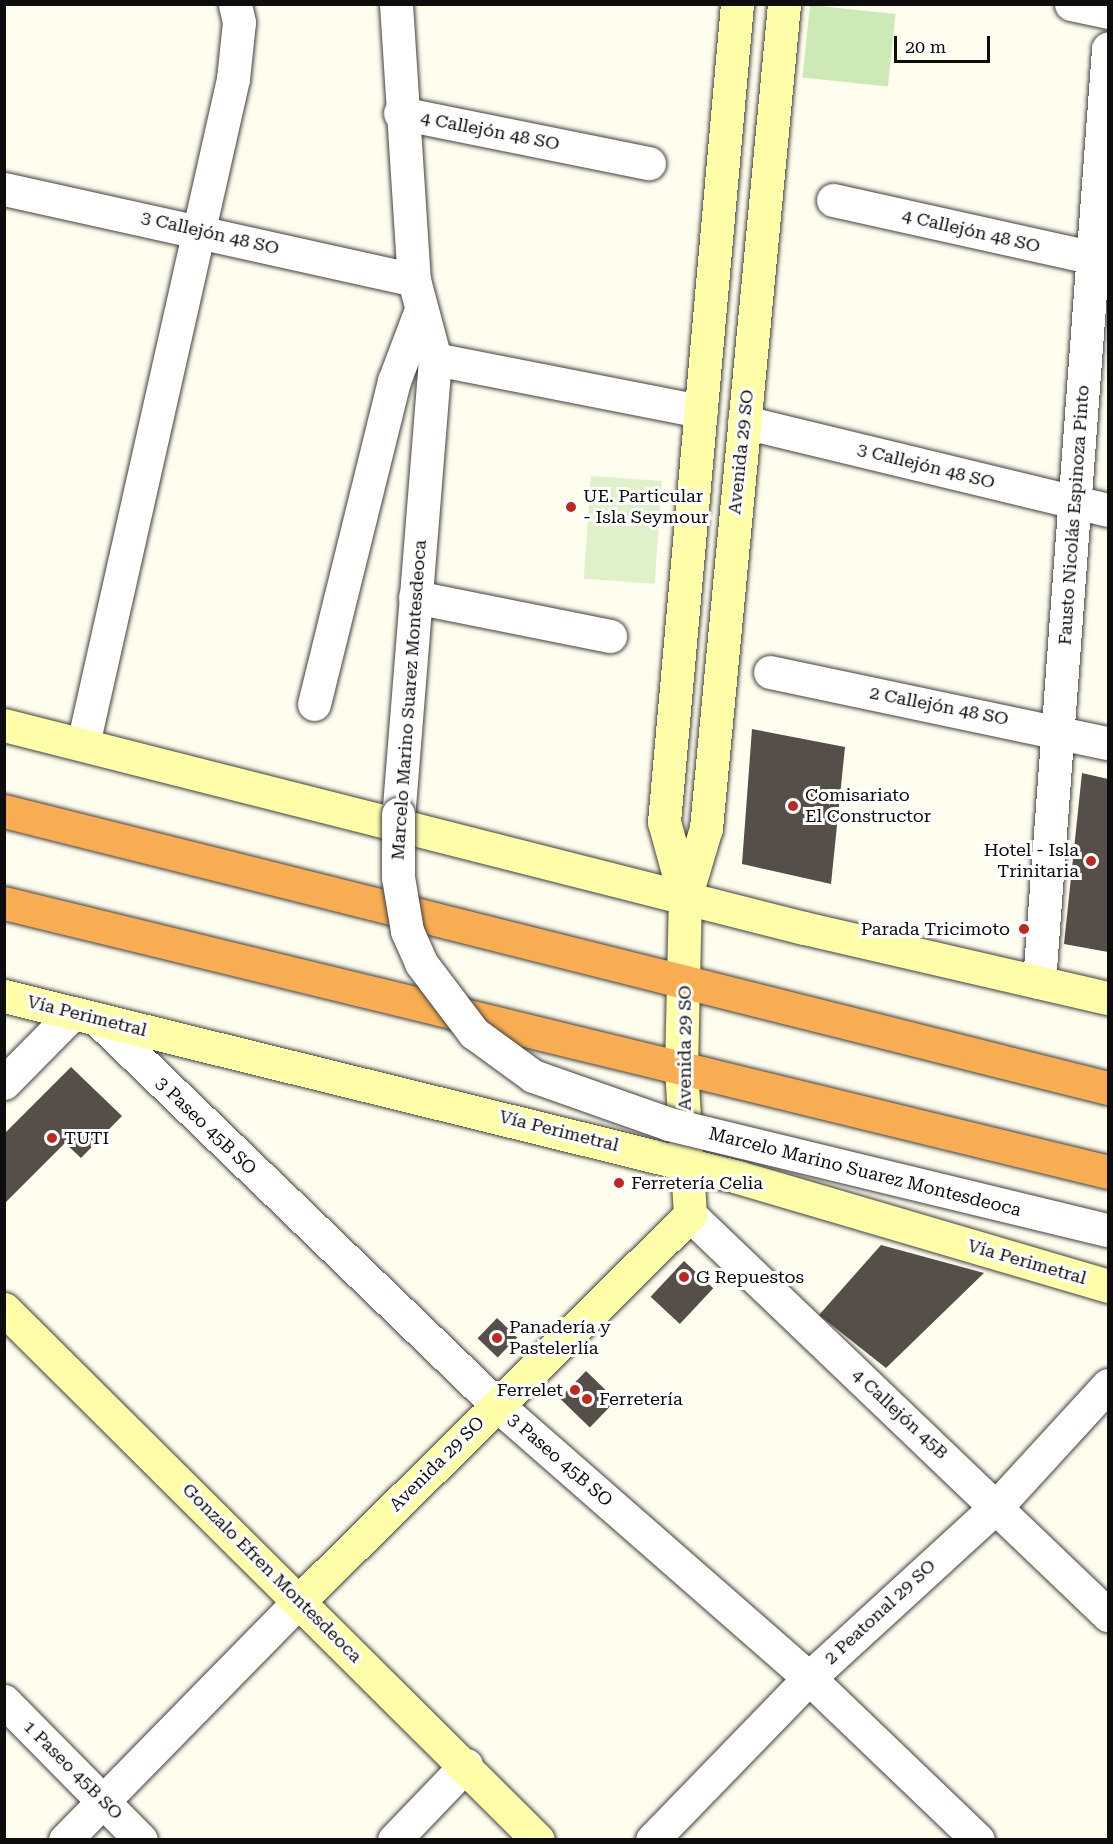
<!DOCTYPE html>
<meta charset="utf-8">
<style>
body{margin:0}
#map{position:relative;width:1113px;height:1844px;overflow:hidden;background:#fffded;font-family:"Roboto Serif",serif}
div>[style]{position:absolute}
.green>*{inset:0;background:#cdeab6;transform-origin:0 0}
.pitch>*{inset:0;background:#dff1c8;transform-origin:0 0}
.building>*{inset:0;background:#564f49;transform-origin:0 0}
.roads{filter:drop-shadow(0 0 2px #404040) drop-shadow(0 0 2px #404040)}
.street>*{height:33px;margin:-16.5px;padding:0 16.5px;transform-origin:16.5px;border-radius:16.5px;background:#fff}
.secondary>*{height:33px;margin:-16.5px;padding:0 16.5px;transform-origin:16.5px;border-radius:16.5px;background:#fffda8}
.highway>*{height:33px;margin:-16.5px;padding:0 16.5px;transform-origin:16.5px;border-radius:16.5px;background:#f9ad52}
.bridges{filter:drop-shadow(0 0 2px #404040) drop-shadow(0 0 2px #404040)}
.street-bridge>*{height:33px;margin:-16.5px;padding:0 16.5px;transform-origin:16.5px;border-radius:16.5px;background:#fff}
.dots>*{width:16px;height:16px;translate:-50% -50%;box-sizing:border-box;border:3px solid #fff;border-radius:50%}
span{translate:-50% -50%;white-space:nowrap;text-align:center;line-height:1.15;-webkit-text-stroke:6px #fff;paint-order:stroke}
.street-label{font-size:18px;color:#0d0d0d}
.poi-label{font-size:18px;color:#0d0d0d}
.left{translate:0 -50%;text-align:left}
.right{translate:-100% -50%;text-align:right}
.frame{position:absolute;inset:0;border:6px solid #0d0d0d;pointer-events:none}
.scale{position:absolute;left:894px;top:36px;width:96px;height:27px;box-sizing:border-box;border:3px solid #0d0d0d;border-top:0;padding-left:8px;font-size:18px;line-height:21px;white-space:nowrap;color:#0d0d0d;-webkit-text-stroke:4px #fff;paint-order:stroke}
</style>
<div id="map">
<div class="green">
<div style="left:810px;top:5px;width:86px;height:73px;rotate:6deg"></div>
</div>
<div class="pitch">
<div style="left:591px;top:476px;width:71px;height:103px;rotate:4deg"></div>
</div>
<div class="building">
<div style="clip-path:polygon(752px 729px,845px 747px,831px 884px,742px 864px)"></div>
<div style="clip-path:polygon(1082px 773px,1108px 779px,1108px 952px,1064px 944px)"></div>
<div style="clip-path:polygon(71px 1067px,122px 1116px,81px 1158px,65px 1143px,4px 1204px,4px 1134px)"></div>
<div style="clip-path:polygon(881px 1245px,984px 1273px,886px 1368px,819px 1315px)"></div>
<div style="left:684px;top:1261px;width:40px;height:49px;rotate:43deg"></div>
<div style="left:497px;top:1318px;width:28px;height:28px;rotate:44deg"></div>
<div style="left:586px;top:1371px;width:42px;height:38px;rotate:44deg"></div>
</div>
<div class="roads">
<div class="street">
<div style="left:396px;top:4px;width:277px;rotate:86.3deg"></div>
<div style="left:414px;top:280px;width:82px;rotate:75.1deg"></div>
<div style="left:435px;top:359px;width:457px;rotate:94.6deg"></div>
<div style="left:1071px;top:4px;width:38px;rotate:12deg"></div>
<div style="left:400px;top:113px;width:254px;rotate:11.4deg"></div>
<div style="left:4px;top:189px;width:420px;rotate:12.5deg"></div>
<div style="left:833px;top:200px;width:282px;rotate:12.5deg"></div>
<div style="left:435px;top:359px;width:271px;rotate:11.1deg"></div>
<div style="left:744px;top:422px;width:374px;rotate:13.6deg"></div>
<div style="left:415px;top:597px;width:199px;rotate:11.3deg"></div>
<div style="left:770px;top:672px;width:345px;rotate:11.9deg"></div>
<div style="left:314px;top:704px;width:333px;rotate:-76.1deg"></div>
<div style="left:394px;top:381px;width:71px;rotate:-69.3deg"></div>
<div style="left:83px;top:744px;width:682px;rotate:-77.29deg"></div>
<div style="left:233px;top:79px;width:57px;rotate:-84deg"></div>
<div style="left:239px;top:22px;width:18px;rotate:-103deg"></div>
<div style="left:1039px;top:982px;width:936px;rotate:-85.77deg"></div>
<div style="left:98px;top:1020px;width:553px;rotate:43.97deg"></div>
<div style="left:496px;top:1404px;width:416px;rotate:41.2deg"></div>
<div style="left:809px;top:1678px;width:234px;rotate:43.8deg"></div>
<div style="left:4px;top:1083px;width:98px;rotate:-45.4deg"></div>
<div style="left:690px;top:1215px;width:579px;rotate:43.74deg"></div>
<div style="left:4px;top:1701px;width:195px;rotate:45.4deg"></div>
<div style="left:65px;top:1840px;width:336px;rotate:-45.6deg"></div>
<div style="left:394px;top:1840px;width:104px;rotate:-46.2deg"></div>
<div style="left:652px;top:1840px;width:226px;rotate:-45.9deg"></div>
<div style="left:809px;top:1678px;width:255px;rotate:-42.5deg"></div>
<div style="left:997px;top:1506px;width:164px;rotate:-47.5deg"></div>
</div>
<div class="secondary">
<div style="left:4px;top:725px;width:825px;rotate:14.24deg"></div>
<div style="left:804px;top:928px;width:312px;rotate:13deg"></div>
<div style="left:685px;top:898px;width:73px;rotate:-73.3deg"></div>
<div style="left:706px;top:828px;width:828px;rotate:-84.59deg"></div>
<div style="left:4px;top:996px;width:756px;rotate:13.85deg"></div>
<div style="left:738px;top:1177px;width:386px;rotate:16.4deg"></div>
<div style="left:4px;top:1309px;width:753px;rotate:44.84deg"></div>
<div style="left:300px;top:1600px;width:548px;rotate:-44.63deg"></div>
<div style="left:690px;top:1215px;width:146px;rotate:-93.5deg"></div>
<div style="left:681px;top:1069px;width:171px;rotate:-88.7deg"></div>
<div style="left:685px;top:898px;width:79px;rotate:-105.4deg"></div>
<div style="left:664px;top:822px;width:821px;rotate:-84.9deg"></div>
</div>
<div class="highway">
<div style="left:4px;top:811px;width:1138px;rotate:14.09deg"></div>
<div style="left:4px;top:903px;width:1136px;rotate:13.69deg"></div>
</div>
</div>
<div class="bridges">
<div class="street-bridge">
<div style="left:398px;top:814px;width:63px;rotate:90deg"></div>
<div style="left:398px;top:877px;width:55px;rotate:80.5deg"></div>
<div style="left:407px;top:931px;width:35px;rotate:66deg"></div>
<div style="left:421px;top:963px;width:88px;rotate:52.9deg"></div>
<div style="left:474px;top:1033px;width:73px;rotate:36.1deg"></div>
<div style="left:533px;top:1076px;width:144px;rotate:19.4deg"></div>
<div style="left:669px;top:1124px;width:452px;rotate:13.6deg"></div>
</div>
</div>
<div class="dots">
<div style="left:571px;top:507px;background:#c12721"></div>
<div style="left:793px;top:806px;background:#c12721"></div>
<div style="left:1091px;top:861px;background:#c12721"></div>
<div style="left:1024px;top:929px;background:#c12721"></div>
<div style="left:52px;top:1138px;background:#c12721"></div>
<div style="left:619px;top:1183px;background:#c12721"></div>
<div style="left:684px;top:1277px;background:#c12721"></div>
<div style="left:497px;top:1338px;background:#c12721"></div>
<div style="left:575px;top:1390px;background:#c12721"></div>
<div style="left:587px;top:1399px;background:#c12721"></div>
</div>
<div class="street-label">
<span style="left:490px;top:131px;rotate:11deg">4 Callejón 48 SO</span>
<span style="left:971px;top:231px;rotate:13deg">4 Callejón 48 SO</span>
<span style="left:210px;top:233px;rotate:13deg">3 Callejón 48 SO</span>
<span style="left:741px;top:452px;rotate:-84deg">Avenida 29 SO</span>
<span style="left:926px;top:466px;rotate:14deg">3 Callejón 48 SO</span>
<span style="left:1074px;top:515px;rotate:-86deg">Fausto Nicolás Espinoza Pinto</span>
<span style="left:409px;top:700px;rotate:-86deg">Marcelo Marino Suarez Montesdeoca</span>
<span style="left:939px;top:706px;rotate:11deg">2 Callejón 48 SO</span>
<span style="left:87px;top:1016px;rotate:14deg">Vía Perimetral</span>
<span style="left:685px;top:1048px;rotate:-90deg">Avenida 29 SO</span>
<span style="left:206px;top:1126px;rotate:44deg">3 Paseo 45B SO</span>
<span style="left:559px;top:1131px;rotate:14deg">Vía Perimetral</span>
<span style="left:865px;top:1172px;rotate:14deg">Marcelo Marino Suarez Montesdeoca</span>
<span style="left:1027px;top:1262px;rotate:16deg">Vía Perimetral</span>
<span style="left:900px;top:1414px;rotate:43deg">4 Callejón 45B</span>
<span style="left:560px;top:1460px;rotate:41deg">3 Paseo 45B SO</span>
<span style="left:437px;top:1464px;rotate:-45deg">Avenida 29 SO</span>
<span style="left:272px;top:1573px;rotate:45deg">Gonzalo Efren Montesdeoca</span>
<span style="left:880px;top:1612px;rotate:-43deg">2 Peatonal 29 SO</span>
<span style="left:73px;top:1770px;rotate:45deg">1 Paseo 45B SO</span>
</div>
<div class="poi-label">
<span class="left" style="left:583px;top:507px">UE. Particular<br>- Isla Seymour</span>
<span class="left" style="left:805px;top:806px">Comisariato<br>El Constructor</span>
<span class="right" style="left:1079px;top:861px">Hotel - Isla<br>Trinitaria</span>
<span class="right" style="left:1010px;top:929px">Parada Tricimoto</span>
<span class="left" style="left:64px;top:1138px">TUTI</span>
<span class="left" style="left:631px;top:1183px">Ferretería Celia</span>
<span class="left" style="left:696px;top:1277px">G Repuestos</span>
<span class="left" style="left:509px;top:1338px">Panadería y<br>Pastelerlía</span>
<span class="right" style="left:563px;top:1390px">Ferrelet</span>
<span class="left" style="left:599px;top:1399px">Ferretería</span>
</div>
<div class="frame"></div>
<div class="scale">20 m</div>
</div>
